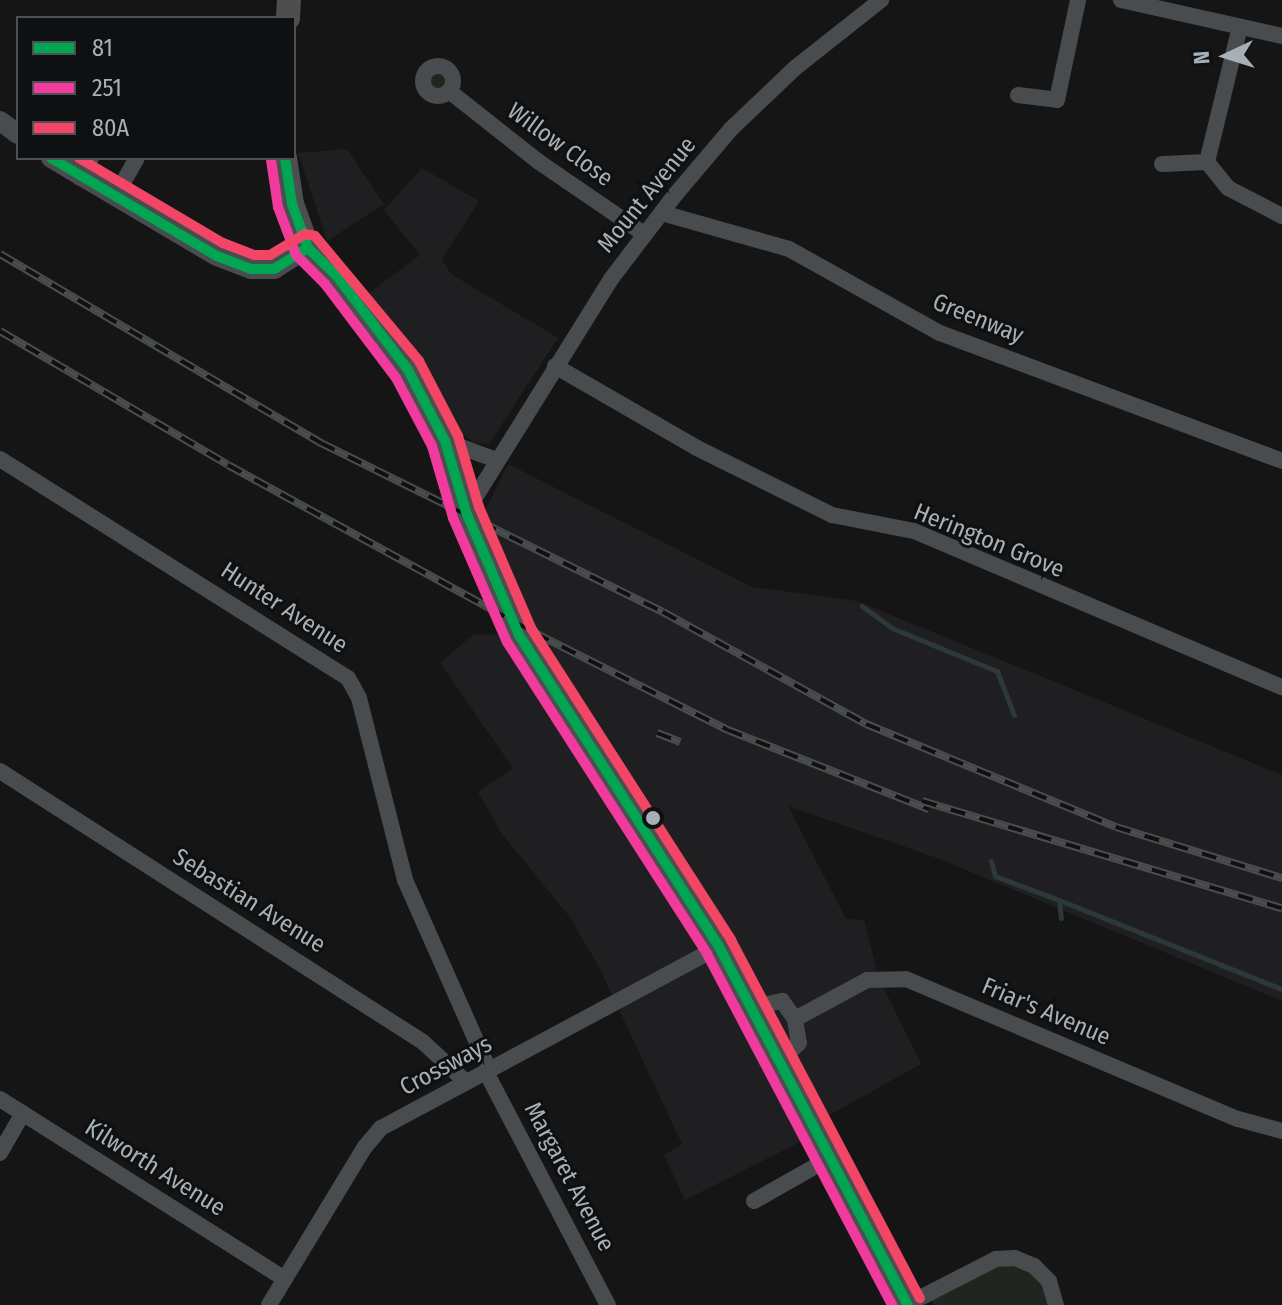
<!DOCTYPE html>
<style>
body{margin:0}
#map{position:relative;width:1282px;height:1305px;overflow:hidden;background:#151515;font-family:"Fira Sans Condensed",sans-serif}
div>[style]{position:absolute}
.built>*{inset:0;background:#1f1f21}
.green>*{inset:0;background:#20261f}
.round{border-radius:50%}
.stream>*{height:5px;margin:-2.5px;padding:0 2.5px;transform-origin:2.5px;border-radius:2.5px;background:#2c383a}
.minor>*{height:16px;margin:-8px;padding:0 8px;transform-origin:8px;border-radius:8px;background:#494c4e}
.minor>.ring{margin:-8px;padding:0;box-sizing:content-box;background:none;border:16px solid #494c4e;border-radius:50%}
.tertiary>*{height:20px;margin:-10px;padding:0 10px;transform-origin:10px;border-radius:10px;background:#494c4e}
.primary>*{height:24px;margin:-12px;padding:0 12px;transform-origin:12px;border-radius:12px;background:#4c4e50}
.rail>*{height:8px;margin-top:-4px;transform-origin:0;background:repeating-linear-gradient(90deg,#0f1011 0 15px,#4a4d4e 0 30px);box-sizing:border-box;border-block:2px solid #4a4d4e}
.bus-1>*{height:10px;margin:-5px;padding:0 5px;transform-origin:5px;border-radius:5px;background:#00a651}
.bus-2>*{height:10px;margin:-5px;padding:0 5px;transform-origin:5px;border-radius:5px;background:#f13a9d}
.bus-3>*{height:10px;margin:-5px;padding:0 5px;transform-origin:5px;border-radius:5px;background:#f34667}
.dots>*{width:22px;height:22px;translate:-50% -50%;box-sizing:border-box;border:4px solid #0f1011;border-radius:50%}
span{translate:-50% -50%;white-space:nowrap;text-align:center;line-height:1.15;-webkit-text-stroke:6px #0f1011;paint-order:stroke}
.street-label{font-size:24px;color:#a7b0b6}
.legend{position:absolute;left:16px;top:16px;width:280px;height:144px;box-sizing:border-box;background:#0f1011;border:2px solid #4c5053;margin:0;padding:10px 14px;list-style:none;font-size:24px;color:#a7b0b6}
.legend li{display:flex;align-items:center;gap:16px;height:40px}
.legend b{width:40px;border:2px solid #4c5053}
.north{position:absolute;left:1186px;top:16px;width:80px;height:80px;-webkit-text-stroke:6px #0f1011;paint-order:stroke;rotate:266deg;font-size:22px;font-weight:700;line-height:32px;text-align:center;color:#a7b0b6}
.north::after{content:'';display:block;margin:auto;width:28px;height:36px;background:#a7b0b6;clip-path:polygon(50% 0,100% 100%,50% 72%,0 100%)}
</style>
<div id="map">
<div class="built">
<div style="clip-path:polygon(347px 149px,384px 204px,327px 241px,298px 153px)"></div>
<div style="clip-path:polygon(422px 168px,479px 201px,442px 259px,451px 274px,558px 338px,489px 444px,474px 443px,455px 428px,414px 353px,369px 293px,420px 255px,384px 210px)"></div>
<div style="clip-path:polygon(508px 464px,752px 587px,857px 601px,1282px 775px,1282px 1001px,937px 858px,788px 806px,846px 919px,864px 920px,878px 976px,921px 1064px,812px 1125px,816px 1134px,685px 1200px,664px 1155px,682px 1144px,598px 965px,569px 916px,502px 834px,478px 792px,513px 768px,440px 663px,474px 634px,519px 635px,623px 792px,635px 781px,630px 783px,567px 693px,514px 591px,486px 509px)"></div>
</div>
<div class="green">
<div class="round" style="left:425px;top:68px;width:26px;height:26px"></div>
<div style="clip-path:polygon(1013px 1264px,1039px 1277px,1052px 1305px,934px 1305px,931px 1300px,999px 1265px)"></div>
</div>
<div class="stream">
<div style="left:862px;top:606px;width:39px;rotate:36deg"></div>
<div style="left:894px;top:629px;width:111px;rotate:22.2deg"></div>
<div style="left:997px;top:671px;width:47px;rotate:68.9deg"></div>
<div style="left:991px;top:861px;width:16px;rotate:75deg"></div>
<div style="left:995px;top:876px;width:68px;rotate:20.6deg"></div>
<div style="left:1059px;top:900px;width:18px;rotate:84deg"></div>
<div style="left:1059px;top:900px;width:240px;rotate:21.8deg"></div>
</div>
<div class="minor">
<div style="left:1121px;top:0;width:165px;rotate:12.6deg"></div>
<div class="ring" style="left:423px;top:66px;width:14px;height:14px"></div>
<div style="left:449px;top:91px;width:115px;rotate:38.3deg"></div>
<div style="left:539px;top:162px;width:127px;rotate:34.4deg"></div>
<div style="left:1018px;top:95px;width:39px;rotate:7deg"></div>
<div style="left:1057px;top:100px;width:102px;rotate:-78.1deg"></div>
<div style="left:1207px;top:162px;width:139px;rotate:-76.3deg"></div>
<div style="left:1162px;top:164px;width:45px;rotate:-2.5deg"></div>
<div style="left:1207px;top:162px;width:33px;rotate:51deg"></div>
<div style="left:1228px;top:188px;width:61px;rotate:27.4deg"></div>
<div style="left:80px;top:178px;width:23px;rotate:-61deg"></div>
<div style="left:117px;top:193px;width:40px;rotate:-60.3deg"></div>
<div style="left:662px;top:213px;width:132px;rotate:15.8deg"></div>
<div style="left:789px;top:249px;width:173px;rotate:29.1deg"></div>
<div style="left:940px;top:333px;width:365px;rotate:20.5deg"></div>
<div style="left:555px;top:366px;width:164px;rotate:30deg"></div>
<div style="left:697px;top:448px;width:151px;rotate:26.4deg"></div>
<div style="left:832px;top:515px;width:84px;rotate:11deg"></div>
<div style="left:914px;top:531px;width:400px;rotate:23deg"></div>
<div style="left:445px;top:441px;width:52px;rotate:20.2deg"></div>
<div style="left:0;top:459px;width:411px;rotate:32.2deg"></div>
<div style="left:348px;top:678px;width:23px;rotate:61deg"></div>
<div style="left:359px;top:698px;width:188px;rotate:75.8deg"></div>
<div style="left:405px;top:880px;width:208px;rotate:66.1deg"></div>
<div style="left:466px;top:512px;width:274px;rotate:-58.1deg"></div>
<div style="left:611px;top:279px;width:106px;rotate:-52.7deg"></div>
<div style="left:675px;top:195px;width:87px;rotate:-49.7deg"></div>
<div style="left:731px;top:129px;width:88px;rotate:-43.6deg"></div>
<div style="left:795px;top:68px;width:110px;rotate:-38.3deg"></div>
<div style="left:0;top:771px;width:502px;rotate:32.65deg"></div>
<div style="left:423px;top:1042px;width:57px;rotate:42.9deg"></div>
<div style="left:753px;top:1007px;width:30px;rotate:-12deg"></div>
<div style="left:782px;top:1001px;width:22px;rotate:54deg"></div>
<div style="left:795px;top:1019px;width:24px;rotate:81deg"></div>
<div style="left:799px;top:1043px;width:25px;rotate:137deg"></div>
<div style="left:795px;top:1019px;width:82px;rotate:-28.4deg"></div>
<div style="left:867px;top:980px;width:39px;rotate:-1deg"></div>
<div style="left:906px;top:979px;width:360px;rotate:22.9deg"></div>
<div style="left:1238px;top:1119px;width:46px;rotate:15.3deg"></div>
<div style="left:486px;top:1072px;width:263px;rotate:62.4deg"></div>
<div style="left:0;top:1099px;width:337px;rotate:32.3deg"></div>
<div style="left:0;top:1153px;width:46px;rotate:-60.1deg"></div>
<div style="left:754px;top:1201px;width:87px;rotate:-29.5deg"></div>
<div style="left:908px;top:1304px;width:99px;rotate:-27.1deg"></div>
<div style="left:996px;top:1259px;width:19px;rotate:-3deg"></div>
<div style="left:1015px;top:1258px;width:21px;rotate:23deg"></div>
<div style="left:1034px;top:1266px;width:21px;rotate:45deg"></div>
<div style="left:1049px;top:1281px;width:25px;rotate:74deg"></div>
<div style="left:269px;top:1305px;width:184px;rotate:-58.8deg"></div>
<div style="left:364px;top:1148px;width:26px;rotate:-50deg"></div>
<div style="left:381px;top:1128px;width:383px;rotate:-28.2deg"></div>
</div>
<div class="tertiary">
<div style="left:0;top:121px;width:22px;rotate:36deg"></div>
<div style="left:51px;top:158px;width:193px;rotate:30.6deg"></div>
<div style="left:217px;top:256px;width:36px;rotate:21deg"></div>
<div style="left:251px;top:269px;width:23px"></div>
<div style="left:274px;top:269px;width:40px;rotate:-32deg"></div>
</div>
<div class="primary">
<div style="left:288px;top:18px;width:18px;rotate:-87deg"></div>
<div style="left:285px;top:158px;width:47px;rotate:81.3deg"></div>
<div style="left:292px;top:204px;width:47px;rotate:70deg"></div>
<div style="left:308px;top:248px;width:39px;rotate:44deg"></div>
<div style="left:336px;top:275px;width:119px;rotate:52.8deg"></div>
<div style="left:408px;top:370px;width:80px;rotate:62.5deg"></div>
<div style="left:445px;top:441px;width:74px;rotate:73.5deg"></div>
<div style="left:466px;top:512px;width:134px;rotate:66.7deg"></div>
<div style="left:519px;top:635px;width:371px;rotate:57.3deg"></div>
<div style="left:719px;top:947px;width:405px;rotate:62.2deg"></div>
</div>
<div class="rail">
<div style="left:0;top:254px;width:373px;rotate:30.5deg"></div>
<div style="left:321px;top:443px;width:381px;rotate:26.3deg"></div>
<div style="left:663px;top:612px;width:232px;rotate:28.9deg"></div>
<div style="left:866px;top:724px;width:270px;rotate:22.4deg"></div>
<div style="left:1116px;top:827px;width:174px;rotate:17.1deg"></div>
<div style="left:0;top:331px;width:264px;rotate:30.4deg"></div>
<div style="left:228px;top:465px;width:350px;rotate:28.7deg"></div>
<div style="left:535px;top:633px;width:216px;rotate:26.7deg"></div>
<div style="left:728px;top:730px;width:216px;rotate:21.5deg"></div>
<div style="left:657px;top:733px;width:25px;rotate:21deg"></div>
<div style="left:922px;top:801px;width:376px;rotate:16.6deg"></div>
</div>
<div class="bus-1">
<div style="left:51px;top:158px;width:193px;rotate:30.6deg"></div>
<div style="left:217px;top:256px;width:36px;rotate:21deg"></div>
<div style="left:251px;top:269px;width:23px"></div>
<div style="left:274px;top:269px;width:40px;rotate:-32deg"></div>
<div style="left:285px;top:158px;width:47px;rotate:81.3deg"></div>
<div style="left:292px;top:204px;width:47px;rotate:70deg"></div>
<div style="left:308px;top:248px;width:39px;rotate:44deg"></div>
<div style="left:336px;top:275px;width:119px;rotate:52.8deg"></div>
<div style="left:408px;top:370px;width:80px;rotate:62.5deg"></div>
<div style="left:445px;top:441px;width:74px;rotate:73.5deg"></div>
<div style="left:466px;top:512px;width:134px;rotate:66.7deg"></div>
<div style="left:519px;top:635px;width:371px;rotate:57.3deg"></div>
<div style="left:719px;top:947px;width:405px;rotate:62.2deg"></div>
</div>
<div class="bus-2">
<div style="left:271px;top:160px;width:48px;rotate:81.5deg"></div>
<div style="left:278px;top:207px;width:51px;rotate:69.4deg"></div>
<div style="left:296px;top:255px;width:41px;rotate:45deg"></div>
<div style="left:325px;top:284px;width:118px;rotate:52.9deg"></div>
<div style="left:396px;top:378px;width:77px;rotate:62.1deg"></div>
<div style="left:432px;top:446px;width:75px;rotate:73.7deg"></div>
<div style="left:453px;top:518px;width:135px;rotate:66.5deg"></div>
<div style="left:507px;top:642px;width:371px;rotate:57.3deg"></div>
<div style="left:707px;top:954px;width:397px;rotate:62.2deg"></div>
</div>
<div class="bus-3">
<div style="left:79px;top:158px;width:167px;rotate:30.6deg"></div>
<div style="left:223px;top:243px;width:33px;rotate:21deg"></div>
<div style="left:254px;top:255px;width:16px"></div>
<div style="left:270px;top:255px;width:41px;rotate:-31deg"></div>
<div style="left:305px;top:234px;width:10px;rotate:11deg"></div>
<div style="left:315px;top:236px;width:163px;rotate:50.2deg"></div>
<div style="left:419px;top:361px;width:85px;rotate:62.5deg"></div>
<div style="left:458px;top:436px;width:74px;rotate:73.5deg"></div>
<div style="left:479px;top:507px;width:132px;rotate:66.7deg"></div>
<div style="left:531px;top:628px;width:371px;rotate:57.3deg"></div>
<div style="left:731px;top:940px;width:405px;rotate:62.2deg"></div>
</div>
<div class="dots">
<div style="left:653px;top:818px;background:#a7b0b6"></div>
</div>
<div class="street-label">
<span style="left:560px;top:145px;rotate:36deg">Willow Close</span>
<span style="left:647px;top:195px;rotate:-51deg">Mount Avenue</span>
<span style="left:978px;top:319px;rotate:22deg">Greenway</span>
<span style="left:989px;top:541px;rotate:22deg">Herington Grove</span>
<span style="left:284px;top:608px;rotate:33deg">Hunter Avenue</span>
<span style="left:249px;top:901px;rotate:32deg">Sebastian Avenue</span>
<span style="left:1046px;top:1012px;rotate:23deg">Friar's Avenue</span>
<span style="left:446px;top:1066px;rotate:-28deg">Crossways</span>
<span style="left:155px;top:1168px;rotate:32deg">Kilworth Avenue</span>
<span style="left:569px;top:1177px;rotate:62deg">Margaret Avenue</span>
</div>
<ul class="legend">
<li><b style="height:10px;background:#00a651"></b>81</li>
<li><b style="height:10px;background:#f13a9d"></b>251</li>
<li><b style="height:10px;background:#f34667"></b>80A</li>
</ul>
<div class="north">N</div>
</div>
